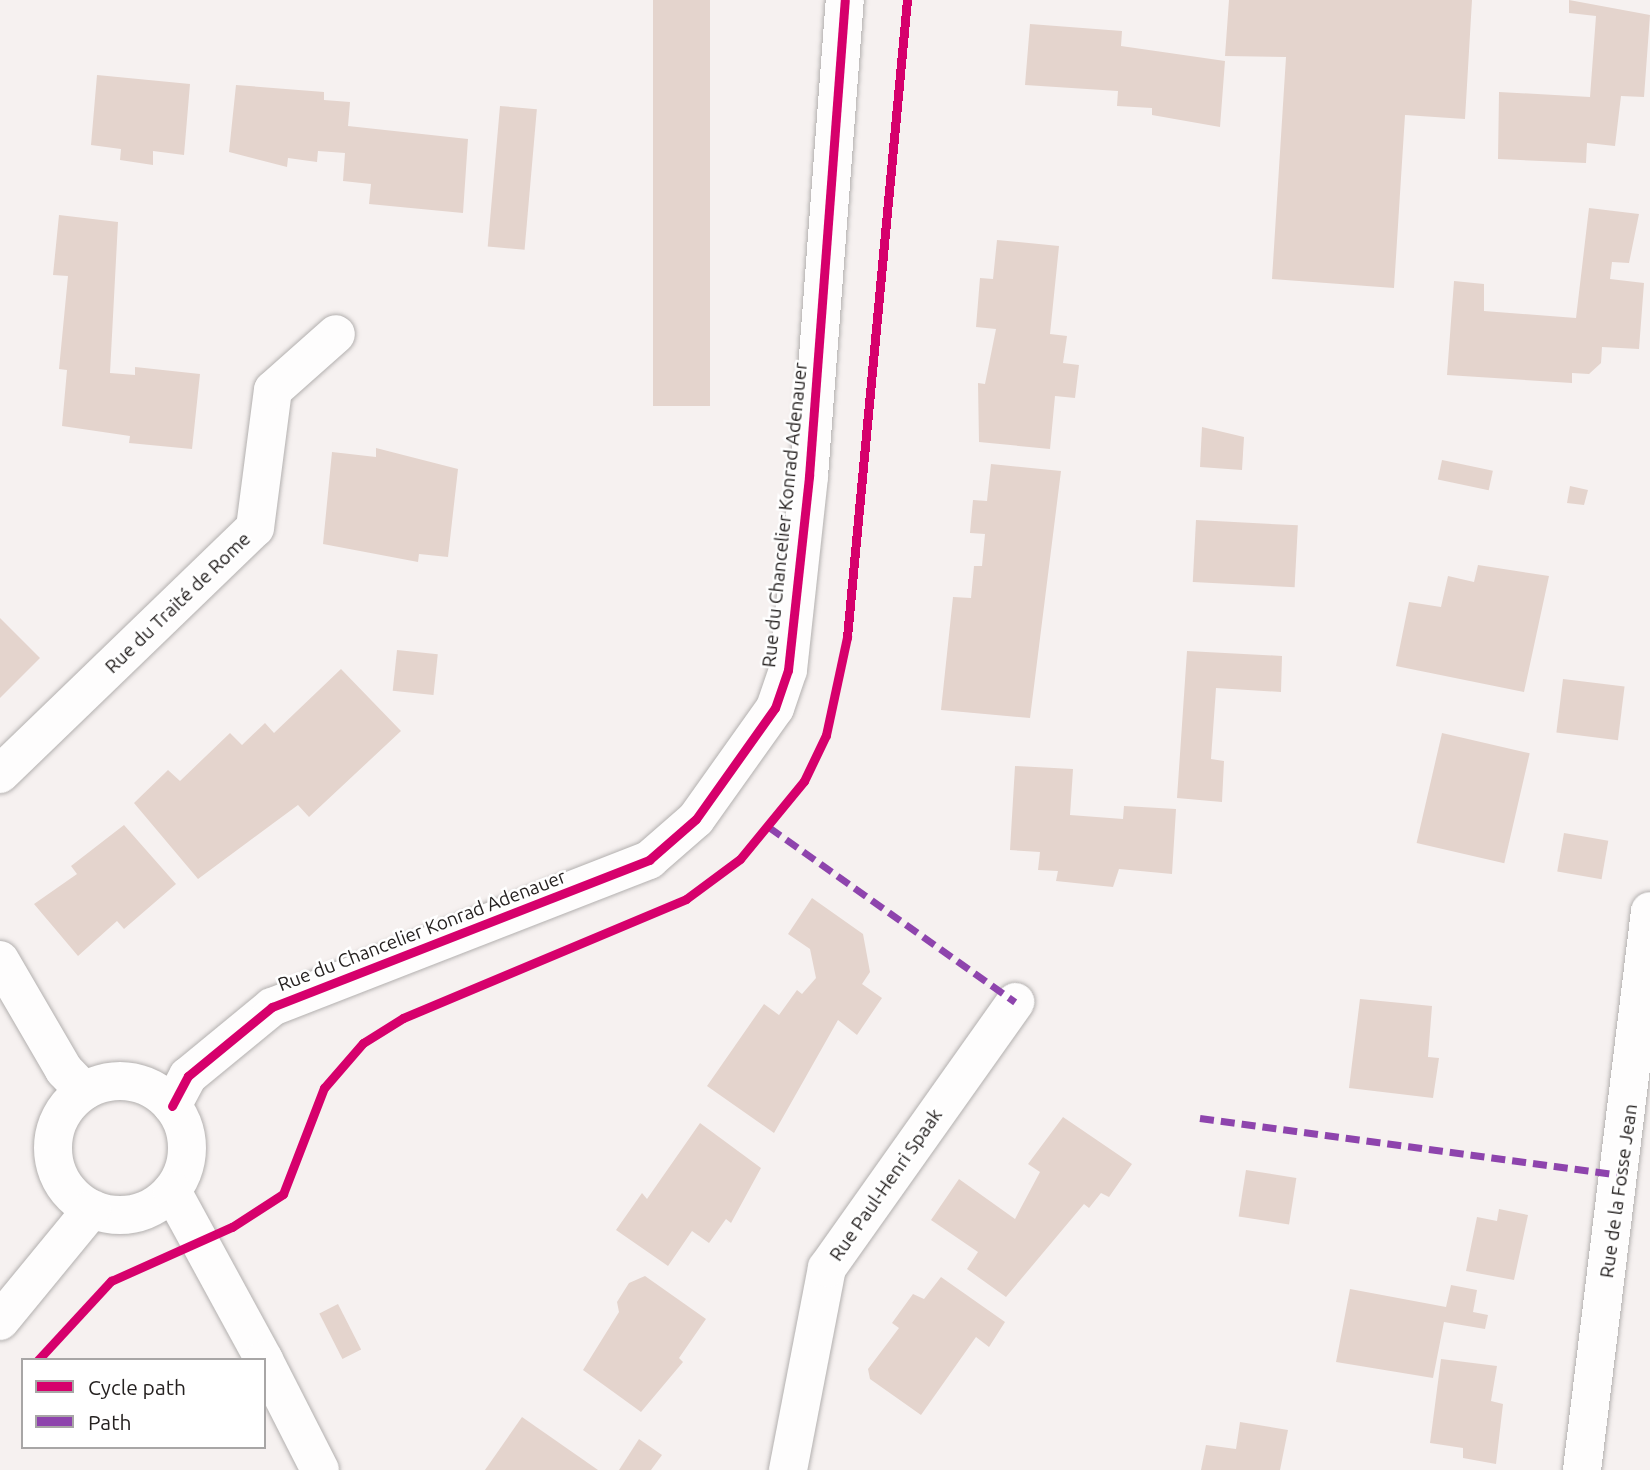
<!DOCTYPE html>
<meta charset="utf-8">
<style>
body{margin:0}
#map{position:relative;width:1650px;height:1470px;overflow:hidden;background:#f6f1f0;font-family:Ubuntu,sans-serif}
div>[style]{position:absolute}
.building>*{inset:0;background:#e4d4cd;transform-origin:0 0}
.roads{filter:drop-shadow(0 0 2px #b3b0af) drop-shadow(0 0 2px #b3b0af)}
.street>*{height:38px;margin:-19px;padding:0 19px;transform-origin:19px;border-radius:19px;background:#fefdfd}
.street>.ring{margin:-19px;padding:0;box-sizing:content-box;background:none;border:38px solid #fefdfd;border-radius:50%}
.quiet>*{height:7px;margin-top:-3.5px;transform-origin:0;background:repeating-linear-gradient(90deg,#8e44ad 0 14px,transparent 0 21px)}
.cycleway>*{height:9px;margin:-4.5px;padding:0 4.5px;transform-origin:4.5px;border-radius:4.5px;background:#d6006c}
span{translate:-50% -50%;white-space:nowrap;text-align:center;line-height:1.15;-webkit-text-stroke:5px #fff;paint-order:stroke}
.street-label{font-size:19px;color:#252120}
.legend{position:absolute;left:21px;top:1358px;width:245px;height:91px;box-sizing:border-box;background:#fff;border:2px solid #a8a6a6;margin:0;padding:9px 12px;list-style:none;font-size:21px;color:#252120}
.legend li{display:flex;align-items:center;gap:14px;height:35px}
.legend b{width:35px;border:2px solid #a8a6a6}
</style>
<div id="map">
<div class="building">
<div style="left:653px;top:0;width:57px;height:406px"></div>
<div style="clip-path:polygon(1229px 0,1472px 0,1465px 119px,1405px 115px,1394px 288px,1272px 279px,1286px 57px,1225px 56px)"></div>
<div style="clip-path:polygon(1569px 0,1650px 15px,1644px 97px,1621px 96px,1615px 146px,1587px 143px,1586px 163px,1498px 159px,1499px 92px,1590px 97px,1596px 16px,1569px 13px)"></div>
<div style="clip-path:polygon(1030px 24px,1122px 31px,1121px 46px,1225px 61px,1220px 127px,1152px 115px,1152px 108px,1117px 106px,1118px 91px,1025px 85px)"></div>
<div style="clip-path:polygon(97px 75px,190px 84px,184px 155px,153px 151px,153px 165px,120px 160px,121px 149px,91px 145px)"></div>
<div style="clip-path:polygon(236px 85px,324px 92px,324px 100px,350px 102px,348px 126px,468px 139px,463px 213px,369px 204px,371px 184px,343px 181px,345px 153px,318px 151px,317px 162px,288px 158px,287px 167px,229px 152px)"></div>
<div style="left:500px;top:106px;width:37px;height:141px;rotate:5deg"></div>
<div style="clip-path:polygon(1589px 208px,1639px 214px,1629px 263px,1612px 262px,1610px 279px,1644px 283px,1639px 349px,1602px 347px,1601px 363px,1589px 374px,1572px 373px,1572px 383px,1447px 375px,1454px 281px,1484px 284px,1484px 311px,1576px 318px)"></div>
<div style="clip-path:polygon(59px 215px,118px 222px,110px 373px,135px 375px,135px 367px,200px 374px,192px 449px,129px 443px,130px 436px,62px 426px,67px 370px,59px 369px,68px 276px,53px 275px)"></div>
<div style="clip-path:polygon(997px 240px,1059px 246px,1050px 334px,1067px 336px,1063px 363px,1079px 365px,1075px 398px,1055px 396px,1050px 449px,979px 442px,978px 383px,985px 384px,996px 329px,976px 327px,980px 278px,993px 279px)"></div>
<div style="clip-path:polygon(1202px 427px,1244px 437px,1242px 470px,1200px 467px)"></div>
<div style="clip-path:polygon(376px 448px,458px 469px,448px 557px,419px 554px,418px 562px,323px 544px,332px 452px,376px 457px)"></div>
<div style="left:1442px;top:460px;width:52px;height:20px;rotate:12deg"></div>
<div style="clip-path:polygon(991px 464px,1061px 471px,1030px 718px,941px 710px,953px 597px,971px 598px,974px 566px,982px 566px,985px 534px,970px 533px,973px 500px,987px 501px)"></div>
<div style="clip-path:polygon(1570px 486px,1588px 490px,1584px 505px,1567px 503px)"></div>
<div style="left:1196px;top:520px;width:102px;height:62px;rotate:3deg"></div>
<div style="clip-path:polygon(1478px 565px,1549px 576px,1524px 692px,1396px 666px,1409px 602px,1441px 607px,1448px 576px,1474px 582px)"></div>
<div style="clip-path:polygon(0 618px,40px 658px,0 698px)"></div>
<div style="left:397px;top:650px;width:41px;height:41px;rotate:6deg"></div>
<div style="clip-path:polygon(1187px 651px,1282px 656px,1281px 692px,1216px 688px,1211px 759px,1224px 761px,1222px 802px,1177px 798px)"></div>
<div style="clip-path:polygon(341px 669px,401px 731px,309px 817px,298px 805px,198px 879px,134px 803px,168px 770px,180px 781px,230px 733px,242px 745px,265px 723px,274px 733px)"></div>
<div style="left:1563px;top:679px;width:62px;height:54px;rotate:7deg"></div>
<div style="left:1442px;top:733px;width:90px;height:113px;rotate:13deg"></div>
<div style="clip-path:polygon(1015px 766px,1073px 769px,1070px 815px,1123px 819px,1124px 806px,1176px 809px,1172px 874px,1119px 869px,1113px 887px,1056px 881px,1058px 871px,1038px 870px,1040px 852px,1010px 850px)"></div>
<div style="clip-path:polygon(124px 825px,176px 884px,124px 929px,117px 921px,78px 956px,34px 904px,77px 874px,71px 866px)"></div>
<div style="left:1564px;top:833px;width:45px;height:39px;rotate:10deg"></div>
<div style="clip-path:polygon(812px 898px,863px 934px,870px 972px,862px 984px,882px 998px,857px 1035px,838px 1020px,774px 1133px,707px 1086px,764px 1004px,779px 1015px,797px 990px,802px 994px,816px 978px,810px 949px,788px 934px)"></div>
<div style="clip-path:polygon(1360px 999px,1432px 1006px,1428px 1057px,1439px 1058px,1433px 1098px,1349px 1088px)"></div>
<div style="clip-path:polygon(1063px 1117px,1132px 1164px,1109px 1197px,1101px 1193px,1089px 1208px,1084px 1204px,1006px 1297px,967px 1269px,978px 1252px,931px 1220px,959px 1179px,1015px 1219px,1040px 1172px,1028px 1164px)"></div>
<div style="clip-path:polygon(700px 1123px,761px 1168px,731px 1223px,726px 1219px,709px 1243px,692px 1231px,668px 1266px,616px 1230px,642px 1193px,647px 1199px)"></div>
<div style="left:1246px;top:1170px;width:51px;height:47px;rotate:9deg"></div>
<div style="clip-path:polygon(1499px 1209px,1528px 1215px,1514px 1280px,1466px 1271px,1477px 1217px,1497px 1221px)"></div>
<div style="clip-path:polygon(645px 1276px,706px 1319px,679px 1358px,683px 1362px,641px 1412px,583px 1370px,619px 1312px,617px 1302px,629px 1283px)"></div>
<div style="clip-path:polygon(941px 1277px,1005px 1322px,989px 1347px,976px 1337px,921px 1415px,870px 1379px,868px 1369px,899px 1328px,892px 1323px,913px 1294px,924px 1299px)"></div>
<div style="clip-path:polygon(1451px 1285px,1477px 1290px,1473px 1312px,1488px 1315px,1485px 1329px,1444px 1322px,1433px 1378px,1336px 1362px,1350px 1289px,1446px 1307px)"></div>
<div style="left:338px;top:1304px;width:51px;height:21px;rotate:63deg"></div>
<div style="clip-path:polygon(1441px 1359px,1497px 1366px,1491px 1401px,1503px 1404px,1496px 1464px,1463px 1458px,1463px 1448px,1430px 1443px)"></div>
<div style="clip-path:polygon(522px 1417px,598px 1470px,485px 1470px)"></div>
<div style="clip-path:polygon(1240px 1422px,1288px 1430px,1280px 1470px,1201px 1470px,1206px 1445px,1236px 1449px)"></div>
<div style="clip-path:polygon(639px 1439px,662px 1455px,651px 1470px,619px 1470px)"></div>
</div>
<div class="roads">
<div class="street">
<div style="left:0;top:774px;width:354px;rotate:-44deg"></div>
<div style="left:255px;top:528px;width:139px;rotate:-82.6deg"></div>
<div style="left:273px;top:390px;width:84px;rotate:-41.6deg"></div>
<div style="left:0;top:960px;width:127px;rotate:59.8deg"></div>
<div style="left:64px;top:1070px;width:29px;rotate:46deg"></div>
<div class="ring" style="left:53px;top:1081px;width:96px;height:96px"></div>
<div style="left:172px;top:1106px;width:34px;rotate:-62deg"></div>
<div style="left:188px;top:1076px;width:109px;rotate:-39.4deg"></div>
<div style="left:272px;top:1007px;width:405px;rotate:-21.3deg"></div>
<div style="left:649px;top:860px;width:62px;rotate:-41.1deg"></div>
<div style="left:696px;top:819px;width:136px;rotate:-54.6deg"></div>
<div style="left:775px;top:708px;width:40px;rotate:-71.1deg"></div>
<div style="left:788px;top:670px;width:195px;rotate:-83.8deg"></div>
<div style="left:809px;top:476px;width:477px;rotate:-85.7deg"></div>
<div style="left:172px;top:1191px;width:192px;rotate:61.4deg"></div>
<div style="left:0;top:1321px;width:145px;rotate:-50.6deg"></div>
<div style="left:264px;top:1360px;width:123px;rotate:63deg"></div>
<div style="left:788px;top:1470px;width:206px;rotate:-79.1deg"></div>
<div style="left:827px;top:1268px;width:326px;rotate:-54.7deg"></div>
<div style="left:1582px;top:1470px;width:563px;rotate:-83.06deg"></div>
</div>
</div>
<div class="quiet">
<div style="left:769px;top:827px;width:302px;rotate:35.4deg"></div>
<div style="left:1200px;top:1118px;width:425px;rotate:7.7deg"></div>
</div>
<div class="cycleway">
<div style="left:172px;top:1106px;width:34px;rotate:-62deg"></div>
<div style="left:188px;top:1076px;width:109px;rotate:-39.4deg"></div>
<div style="left:272px;top:1007px;width:405px;rotate:-21.3deg"></div>
<div style="left:649px;top:860px;width:62px;rotate:-41.1deg"></div>
<div style="left:696px;top:819px;width:136px;rotate:-54.6deg"></div>
<div style="left:775px;top:708px;width:40px;rotate:-71.1deg"></div>
<div style="left:788px;top:670px;width:195px;rotate:-83.8deg"></div>
<div style="left:809px;top:476px;width:477px;rotate:-85.7deg"></div>
<div style="left:38px;top:1360px;width:108px;rotate:-47.3deg"></div>
<div style="left:111px;top:1281px;width:133px;rotate:-24.1deg"></div>
<div style="left:232px;top:1227px;width:61px;rotate:-32.9deg"></div>
<div style="left:283px;top:1194px;width:114px;rotate:-68.9deg"></div>
<div style="left:324px;top:1088px;width:60px;rotate:-49.1deg"></div>
<div style="left:363px;top:1043px;width:47px;rotate:-32deg"></div>
<div style="left:403px;top:1018px;width:307px;rotate:-22.8deg"></div>
<div style="left:686px;top:899px;width:67px;rotate:-36.5deg"></div>
<div style="left:740px;top:859px;width:101px;rotate:-50.6deg"></div>
<div style="left:804px;top:781px;width:51px;rotate:-64.4deg"></div>
<div style="left:826px;top:735px;width:100px;rotate:-77.9deg"></div>
<div style="left:847px;top:637px;width:640px;rotate:-84.62deg"></div>
</div>
<div class="street-label">
<span style="left:785px;top:515px;rotate:-84deg">Rue du Chancelier Konrad Adenauer</span>
<span style="left:178px;top:603px;rotate:-44deg">Rue du Traité de Rome</span>
<span style="left:422px;top:931px;rotate:-21deg">Rue du Chancelier Konrad Adenauer</span>
<span style="left:886px;top:1185px;rotate:-55deg">Rue Paul-Henri Spaak</span>
<span style="left:1619px;top:1191px;rotate:-82deg">Rue de la Fosse Jean</span>
</div>
<ul class="legend">
<li><b style="height:9px;background:#d6006c"></b>Cycle path</li>
<li><b style="height:9px;background:#8e44ad"></b>Path</li>
</ul>
</div>
